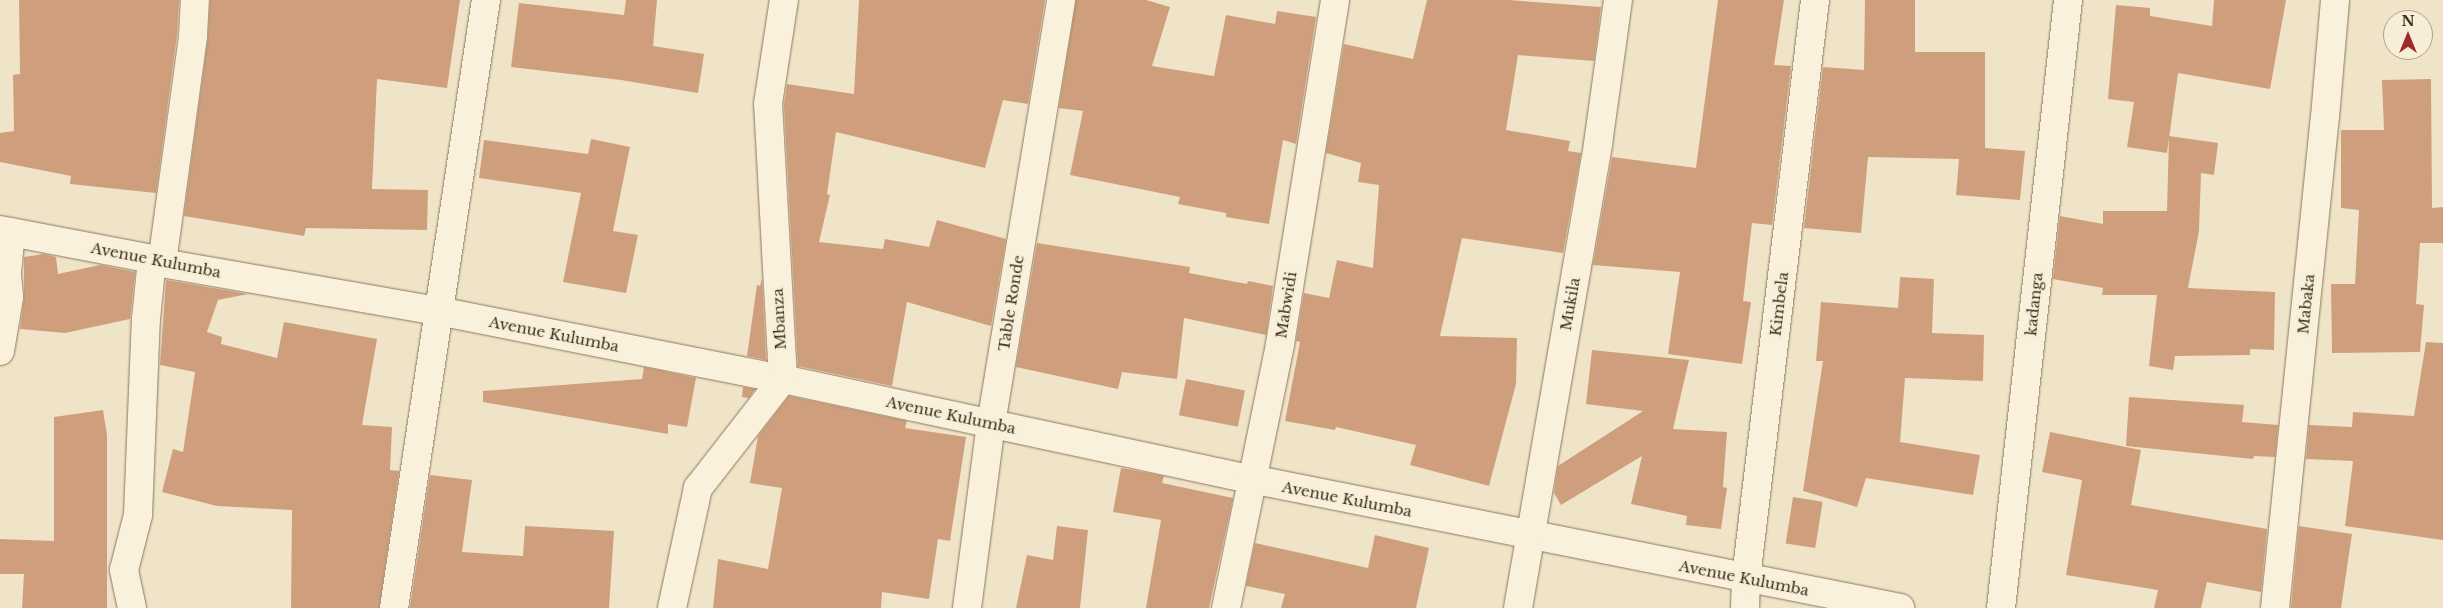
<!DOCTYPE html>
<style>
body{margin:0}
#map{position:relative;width:2443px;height:608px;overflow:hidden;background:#f0e4c8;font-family:"Libre Baskerville",serif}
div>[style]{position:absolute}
.building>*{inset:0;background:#cf9f7d;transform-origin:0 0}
.roads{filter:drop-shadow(0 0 1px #8d765c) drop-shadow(0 0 1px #8d765c)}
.minor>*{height:28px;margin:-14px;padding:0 14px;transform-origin:14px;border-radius:14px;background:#faf1dc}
span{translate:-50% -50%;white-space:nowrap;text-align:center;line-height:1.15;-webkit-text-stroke:4.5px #f7eed8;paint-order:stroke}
.street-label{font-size:15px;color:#3d2e20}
.north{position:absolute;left:2383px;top:10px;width:50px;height:50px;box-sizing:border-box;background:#f7eed8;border:1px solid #ada18e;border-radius:50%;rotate:0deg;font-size:14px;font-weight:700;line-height:20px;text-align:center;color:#3d2e20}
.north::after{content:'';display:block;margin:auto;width:18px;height:22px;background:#9e2a2b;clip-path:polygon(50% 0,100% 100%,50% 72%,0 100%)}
</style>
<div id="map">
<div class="building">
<div style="clip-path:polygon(19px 0,179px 0,177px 35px,156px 193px,70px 184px,71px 176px,0 162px,0 133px,14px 131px,13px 75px,20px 74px)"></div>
<div style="clip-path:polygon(210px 0,460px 0,447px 88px,377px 79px,372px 189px,428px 190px,427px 230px,306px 228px,304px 236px,184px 216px,208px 38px)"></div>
<div style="clip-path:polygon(626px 0,657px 0,653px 46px,704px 54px,698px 93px,621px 80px,511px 67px,519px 3px,624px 15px)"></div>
<div style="clip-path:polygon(859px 0,1045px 0,1028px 104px,1003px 100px,985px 168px,836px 132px,827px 194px,830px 195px,819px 242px,883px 249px,885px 239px,929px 247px,937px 220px,1006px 239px,991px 326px,907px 302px,892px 386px,798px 366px,784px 105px,787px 84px,854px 94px)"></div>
<div style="clip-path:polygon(1076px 0,1146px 0,1170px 7px,1152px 66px,1214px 76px,1226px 15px,1275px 24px,1277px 11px,1316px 17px,1296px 144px,1283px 140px,1269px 224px,1226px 217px,1226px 213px,1178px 204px,1180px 197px,1070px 175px,1083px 111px,1059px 108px)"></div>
<div style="clip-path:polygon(1427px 0,1509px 0,1601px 7px,1594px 61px,1518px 55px,1506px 130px,1570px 141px,1568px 151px,1581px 153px,1563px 253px,1462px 238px,1440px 336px,1517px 338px,1516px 384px,1489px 486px,1410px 465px,1416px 445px,1336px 427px,1335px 430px,1285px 421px,1300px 342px,1296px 341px,1304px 293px,1329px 298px,1337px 260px,1373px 268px,1379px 185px,1358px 182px,1361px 163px,1326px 153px,1344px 44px,1413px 59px)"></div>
<div style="clip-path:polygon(1718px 0,1784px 0,1774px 65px,1791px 66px,1772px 225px,1752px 223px,1743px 301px,1751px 302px,1742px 364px,1668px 354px,1680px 272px,1593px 265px,1612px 157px,1696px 168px)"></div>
<div style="clip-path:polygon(1865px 0,1915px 0,1915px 52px,1985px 52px,1985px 148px,2025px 151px,2020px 200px,1956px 195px,1959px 159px,1868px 157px,1861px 233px,1804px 228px,1823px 67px,1864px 70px)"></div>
<div style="clip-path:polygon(2214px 0,2286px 0,2270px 89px,2178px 73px,2167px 153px,2127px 147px,2134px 102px,2108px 99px,2116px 5px,2150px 8px,2150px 16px,2212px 26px)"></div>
<div style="clip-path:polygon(2431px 79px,2432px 208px,2443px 207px,2443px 243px,2420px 243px,2416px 304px,2424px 305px,2420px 352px,2332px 353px,2331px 284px,2355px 284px,2359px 210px,2341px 208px,2341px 130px,2384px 130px,2382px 80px)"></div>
<div style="clip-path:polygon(2169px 136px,2218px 143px,2214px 175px,2201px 173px,2199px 231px,2188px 288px,2275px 292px,2274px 350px,2250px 349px,2250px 355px,2175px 356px,2173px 370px,2149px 366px,2157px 295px,2102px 295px,2103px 288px,2053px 279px,2060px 216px,2103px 224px,2103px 211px,2167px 211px)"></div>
<div style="clip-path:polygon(591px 139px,630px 147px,613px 231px,638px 235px,626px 293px,563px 282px,581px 193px,479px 178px,484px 140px,588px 154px)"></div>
<div style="clip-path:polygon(1037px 243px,1190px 267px,1189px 273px,1247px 284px,1248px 281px,1273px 286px,1266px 335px,1184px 318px,1177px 379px,1122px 372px,1118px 389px,1016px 367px)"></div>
<div style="clip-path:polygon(44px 254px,56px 257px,58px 274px,100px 265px,135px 272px,130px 319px,65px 333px,20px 329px,24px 299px,24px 257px)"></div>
<div style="clip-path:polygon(1900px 277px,1934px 279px,1932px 333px,1984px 335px,1983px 381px,1905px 378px,1900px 442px,1980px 455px,1973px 495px,1866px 478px,1857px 507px,1803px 491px,1823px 361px,1816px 361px,1821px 302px,1898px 308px)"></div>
<div style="clip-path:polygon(762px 279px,766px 360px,747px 356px,757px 285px,760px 286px)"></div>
<div style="clip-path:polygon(166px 280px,248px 294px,218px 300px,207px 332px,222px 337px,221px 344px,277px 358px,284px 322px,377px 339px,362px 425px,392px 427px,390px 470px,399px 471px,379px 608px,291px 608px,292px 510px,217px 506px,162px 492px,173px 449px,183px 452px,195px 372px,160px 365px)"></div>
<div style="clip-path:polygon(2426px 342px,2443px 343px,2443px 540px,2345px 526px,2353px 461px,2306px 459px,2309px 425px,2352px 427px,2353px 412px,2414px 416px)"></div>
<div style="clip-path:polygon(1592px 350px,1689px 360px,1673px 429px,1727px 432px,1723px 487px,1727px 488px,1721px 529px,1686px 525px,1687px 516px,1631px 504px,1642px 456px,1561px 505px,1554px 493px,1558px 466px,1643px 411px,1586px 404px)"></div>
<div style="clip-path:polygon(644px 367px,696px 378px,687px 427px,668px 424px,668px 434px,483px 402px,483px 391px,642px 379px)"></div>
<div style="left:1186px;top:379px;width:60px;height:37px;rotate:11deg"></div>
<div style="clip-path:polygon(743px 387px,755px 389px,749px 398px,742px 397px)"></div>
<div style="clip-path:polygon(789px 396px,907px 421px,905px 428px,966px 437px,950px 541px,938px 539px,929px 599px,882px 592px,881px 608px,713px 608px,718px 559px,768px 569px,782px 488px,750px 483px,758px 436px)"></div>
<div style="clip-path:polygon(2129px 397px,2244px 405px,2242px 422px,2278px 425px,2275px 457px,2254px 456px,2253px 459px,2126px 446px)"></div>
<div style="clip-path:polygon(103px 410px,107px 435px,107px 608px,22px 608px,24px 574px,0 574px,0 539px,54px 541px,54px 417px)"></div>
<div style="clip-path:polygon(2050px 432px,2141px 450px,2131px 505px,2267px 529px,2261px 592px,2207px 582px,2201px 608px,2154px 608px,2158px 590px,2066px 575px,2082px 480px,2042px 472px)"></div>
<div style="clip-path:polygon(1121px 468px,1164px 476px,1162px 483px,1233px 498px,1209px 608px,1146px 608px,1161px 520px,1113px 512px)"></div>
<div style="clip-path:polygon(430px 475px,472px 480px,462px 552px,523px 556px,525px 526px,614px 531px,609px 608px,410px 608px)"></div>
<div style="left:1793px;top:497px;width:30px;height:47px;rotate:9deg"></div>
<div style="clip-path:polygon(1057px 526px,1088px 530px,1080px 608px,1016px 608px,1027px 555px,1053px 560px)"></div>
<div style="clip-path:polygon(2299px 526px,2352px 534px,2341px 608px,2291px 608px)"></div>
<div style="clip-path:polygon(1375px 535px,1429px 548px,1416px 608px,1281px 608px,1285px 594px,1246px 586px,1255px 543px,1368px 568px)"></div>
</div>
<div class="roads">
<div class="minor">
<div style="left:0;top:230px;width:155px;rotate:10.8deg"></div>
<div style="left:152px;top:259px;width:11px;rotate:22deg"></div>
<div style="left:162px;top:263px;width:280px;rotate:9.9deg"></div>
<div style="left:438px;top:311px;width:352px;rotate:11.2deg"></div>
<div style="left:783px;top:379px;width:479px;rotate:12.1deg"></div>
<div style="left:1251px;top:479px;width:662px;rotate:11.24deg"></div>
<div style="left:162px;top:263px;width:229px;rotate:-82.2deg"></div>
<div style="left:193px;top:36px;width:36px;rotate:-87deg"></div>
<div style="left:0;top:351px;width:55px;rotate:-80.5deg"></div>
<div style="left:9px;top:297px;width:25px;rotate:-95deg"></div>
<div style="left:7px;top:272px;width:40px;rotate:-84.3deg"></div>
<div style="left:132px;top:608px;width:39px;rotate:-102deg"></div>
<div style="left:124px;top:570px;width:57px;rotate:-75.7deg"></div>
<div style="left:138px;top:515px;width:196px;rotate:-87.7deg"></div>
<div style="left:146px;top:319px;width:60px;rotate:-84.3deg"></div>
<div style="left:394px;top:608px;width:615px;rotate:-81.4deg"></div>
<div style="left:672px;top:608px;width:123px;rotate:-77.8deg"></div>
<div style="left:698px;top:488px;width:138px;rotate:-52.1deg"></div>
<div style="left:783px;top:379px;width:275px;rotate:-93.1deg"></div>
<div style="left:768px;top:104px;width:105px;rotate:-81.3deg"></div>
<div style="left:967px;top:608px;width:186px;rotate:-82.6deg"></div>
<div style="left:991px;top:424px;width:430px;rotate:-80.6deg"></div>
<div style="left:1226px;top:608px;width:269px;rotate:-78.4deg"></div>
<div style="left:1280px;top:344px;width:348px;rotate:-80.9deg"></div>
<div style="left:1518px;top:608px;width:471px;rotate:-80.2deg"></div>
<div style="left:1598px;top:144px;width:145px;rotate:-82.1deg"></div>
<div style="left:1745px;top:608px;width:30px;rotate:-88deg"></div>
<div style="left:1746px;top:578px;width:582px;rotate:-83.19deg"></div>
<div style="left:2001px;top:608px;width:612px;rotate:-83.71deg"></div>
<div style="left:2275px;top:608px;width:494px;rotate:-84.2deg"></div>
<div style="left:2325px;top:117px;width:117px;rotate:-85.1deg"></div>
</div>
</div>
<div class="street-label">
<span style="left:156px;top:260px;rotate:11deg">Avenue Kulumba</span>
<span style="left:1011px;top:303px;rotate:-81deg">Table Ronde</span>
<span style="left:1570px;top:304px;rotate:-80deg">Mukila</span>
<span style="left:1779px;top:304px;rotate:-83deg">Kimbela</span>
<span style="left:2034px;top:304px;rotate:-84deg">kadanga</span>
<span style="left:2306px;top:304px;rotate:-84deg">Mabaka</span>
<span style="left:1286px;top:305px;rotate:-81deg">Mabwidi</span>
<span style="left:779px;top:319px;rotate:-93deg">Mbanza</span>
<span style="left:554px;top:334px;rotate:11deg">Avenue Kulumba</span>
<span style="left:951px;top:415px;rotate:12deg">Avenue Kulumba</span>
<span style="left:1347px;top:499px;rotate:11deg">Avenue Kulumba</span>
<span style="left:1744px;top:578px;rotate:11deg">Avenue Kulumba</span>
</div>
<div class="north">N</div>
</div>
